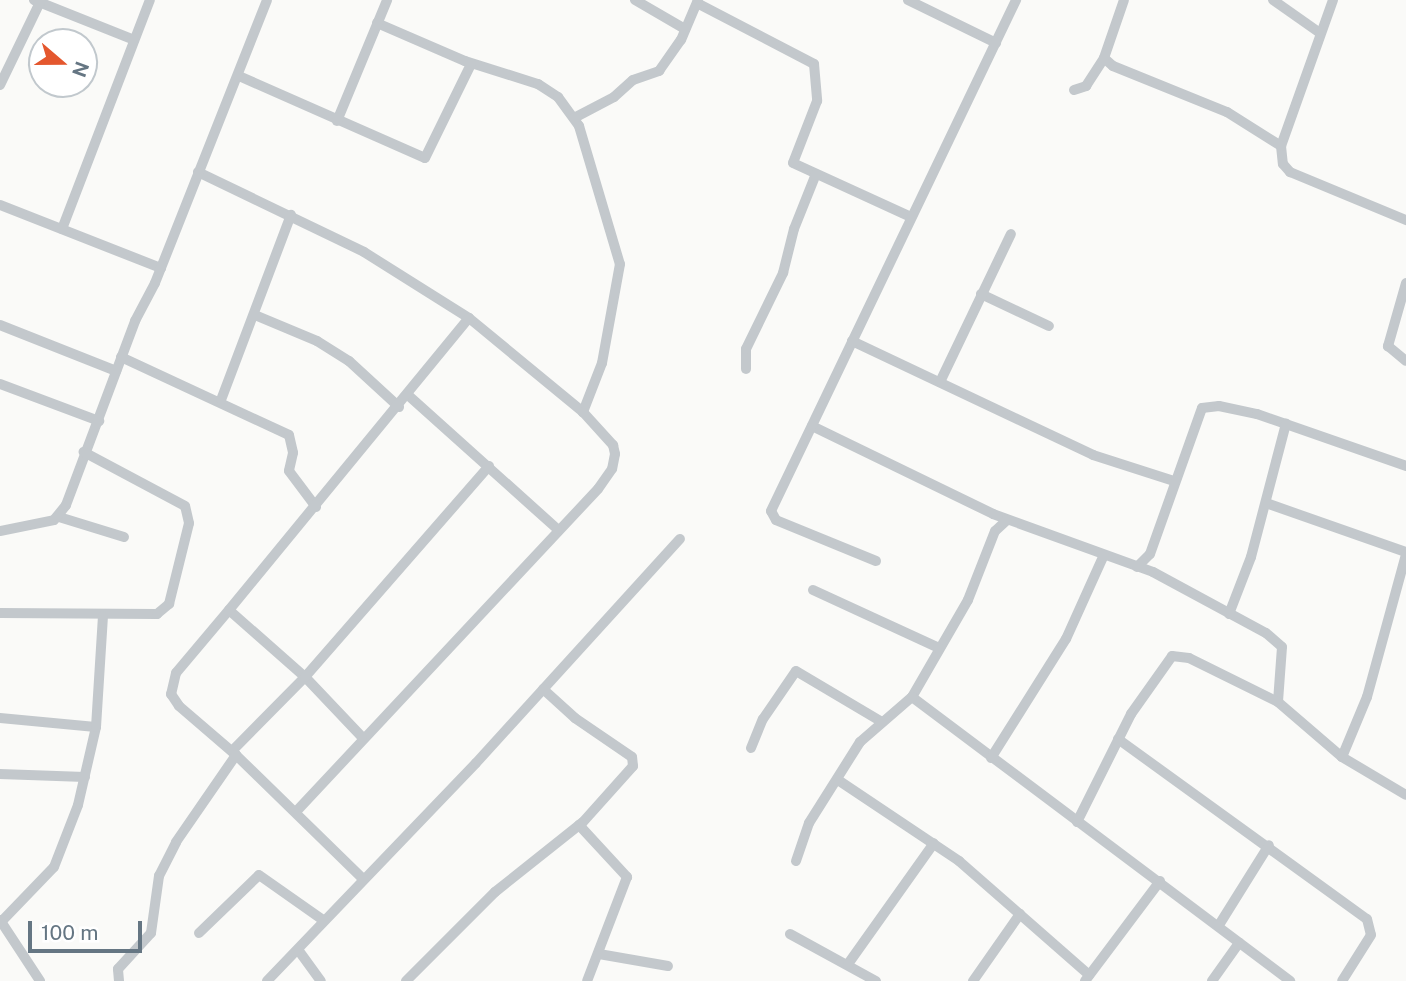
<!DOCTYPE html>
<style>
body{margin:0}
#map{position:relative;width:1406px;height:981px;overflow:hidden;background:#fafaf8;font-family:"Public Sans",sans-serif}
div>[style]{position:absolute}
.street>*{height:10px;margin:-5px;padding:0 5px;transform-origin:5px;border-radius:5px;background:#c3c8cc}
span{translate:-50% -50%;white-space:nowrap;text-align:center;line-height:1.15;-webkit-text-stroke:7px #fff;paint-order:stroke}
.north{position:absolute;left:28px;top:28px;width:70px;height:70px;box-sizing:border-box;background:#fff;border:2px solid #c1c8cd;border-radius:50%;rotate:110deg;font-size:19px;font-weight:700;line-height:28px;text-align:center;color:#657683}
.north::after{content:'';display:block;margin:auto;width:24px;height:32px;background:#e4572e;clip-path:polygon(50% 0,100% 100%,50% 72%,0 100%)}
.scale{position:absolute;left:28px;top:921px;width:114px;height:32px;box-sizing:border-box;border:4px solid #657683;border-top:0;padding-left:9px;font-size:21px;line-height:24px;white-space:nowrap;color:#657683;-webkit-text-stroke:5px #fff;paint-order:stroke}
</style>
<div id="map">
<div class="street">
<div style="left:34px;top:0;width:105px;rotate:21.7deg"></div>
<div style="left:635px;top:0;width:58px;rotate:30.1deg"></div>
<div style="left:908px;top:0;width:98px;rotate:26deg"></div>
<div style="left:1273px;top:0;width:57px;rotate:35.1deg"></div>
<div style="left:1333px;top:0;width:155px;rotate:109.6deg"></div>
<div style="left:1281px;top:146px;width:18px;rotate:84deg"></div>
<div style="left:1283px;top:164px;width:11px;rotate:49deg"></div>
<div style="left:1290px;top:172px;width:126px;rotate:22.5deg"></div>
<div style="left:697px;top:3px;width:132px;rotate:27.5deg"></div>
<div style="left:814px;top:64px;width:37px;rotate:85deg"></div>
<div style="left:817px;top:101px;width:66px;rotate:111.2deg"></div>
<div style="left:793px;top:163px;width:130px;rotate:24.6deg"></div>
<div style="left:377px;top:23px;width:96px;rotate:23.4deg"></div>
<div style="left:465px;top:61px;width:77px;rotate:17.5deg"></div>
<div style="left:538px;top:84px;width:24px;rotate:33deg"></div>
<div style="left:558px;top:97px;width:36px;rotate:54deg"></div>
<div style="left:579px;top:126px;width:144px;rotate:73.5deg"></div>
<div style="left:620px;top:264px;width:101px;rotate:100.3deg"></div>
<div style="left:602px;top:363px;width:53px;rotate:111.2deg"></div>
<div style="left:1104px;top:58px;width:12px;rotate:42deg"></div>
<div style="left:1113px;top:66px;width:123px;rotate:22deg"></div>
<div style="left:1227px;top:112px;width:64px;rotate:32.2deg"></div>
<div style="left:239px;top:76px;width:203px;rotate:23.8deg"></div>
<div style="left:425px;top:158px;width:105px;rotate:-63.9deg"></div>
<div style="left:0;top:85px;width:94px;rotate:-64.2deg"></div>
<div style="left:1074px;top:90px;width:13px;rotate:-18deg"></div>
<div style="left:1086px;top:86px;width:33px;rotate:-57deg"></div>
<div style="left:1104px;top:58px;width:61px;rotate:-71deg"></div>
<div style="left:574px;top:118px;width:45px;rotate:-27.7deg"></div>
<div style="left:614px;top:97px;width:25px;rotate:-42deg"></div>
<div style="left:633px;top:80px;width:28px;rotate:-19deg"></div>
<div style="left:659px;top:71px;width:38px;rotate:-55deg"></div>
<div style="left:681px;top:40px;width:43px;rotate:-67deg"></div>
<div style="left:337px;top:121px;width:131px;rotate:-67.5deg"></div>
<div style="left:198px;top:172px;width:184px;rotate:25.7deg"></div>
<div style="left:364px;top:252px;width:124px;rotate:32.2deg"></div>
<div style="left:469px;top:318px;width:148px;rotate:39.5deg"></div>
<div style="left:583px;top:412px;width:45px;rotate:47.7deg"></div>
<div style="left:613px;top:445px;width:9px;rotate:77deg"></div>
<div style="left:615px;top:454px;width:15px;rotate:101deg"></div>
<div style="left:612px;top:469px;width:24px;rotate:125deg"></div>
<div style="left:598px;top:489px;width:441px;rotate:133.1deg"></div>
<div style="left:0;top:205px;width:173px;rotate:21.4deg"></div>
<div style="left:62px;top:229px;width:245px;rotate:-69deg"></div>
<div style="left:1406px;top:283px;width:66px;rotate:105.9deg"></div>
<div style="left:1388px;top:346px;width:23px;rotate:40deg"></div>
<div style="left:981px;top:294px;width:75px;rotate:25.2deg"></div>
<div style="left:255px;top:315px;width:67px;rotate:22.8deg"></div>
<div style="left:317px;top:341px;width:38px;rotate:32deg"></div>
<div style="left:349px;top:361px;width:68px;rotate:42.6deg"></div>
<div style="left:0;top:325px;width:125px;rotate:21.6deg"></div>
<div style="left:852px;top:341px;width:267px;rotate:25.3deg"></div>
<div style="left:1093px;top:455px;width:85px;rotate:17.8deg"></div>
<div style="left:121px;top:357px;width:185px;rotate:24.9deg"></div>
<div style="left:289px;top:435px;width:18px;rotate:77deg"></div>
<div style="left:293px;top:453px;width:18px;rotate:103deg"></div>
<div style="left:289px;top:471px;width:45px;rotate:53.1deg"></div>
<div style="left:746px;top:369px;width:20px;rotate:-90deg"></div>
<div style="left:746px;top:349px;width:85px;rotate:-64deg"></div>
<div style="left:783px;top:273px;width:45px;rotate:-76deg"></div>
<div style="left:794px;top:229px;width:59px;rotate:-68.2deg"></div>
<div style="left:940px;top:382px;width:164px;rotate:-64.4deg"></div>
<div style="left:0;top:384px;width:106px;rotate:20.5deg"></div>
<div style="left:409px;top:396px;width:199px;rotate:41.9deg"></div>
<div style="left:221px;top:400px;width:198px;rotate:-69.3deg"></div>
<div style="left:812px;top:426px;width:201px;rotate:25.9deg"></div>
<div style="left:993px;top:514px;width:170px;rotate:19.9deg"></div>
<div style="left:1153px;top:572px;width:128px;rotate:28.4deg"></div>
<div style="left:1266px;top:633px;width:21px;rotate:41deg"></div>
<div style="left:1282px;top:647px;width:55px;rotate:94.2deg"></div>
<div style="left:1278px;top:702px;width:84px;rotate:40.7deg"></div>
<div style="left:1342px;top:757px;width:74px;rotate:30.7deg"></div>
<div style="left:1266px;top:503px;width:148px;rotate:19.3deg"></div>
<div style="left:59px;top:517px;width:68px;rotate:17.1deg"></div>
<div style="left:1007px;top:520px;width:16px;rotate:137deg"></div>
<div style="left:995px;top:531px;width:74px;rotate:111.4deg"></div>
<div style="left:968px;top:600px;width:112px;rotate:120deg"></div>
<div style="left:912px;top:697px;width:473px;rotate:36.9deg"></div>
<div style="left:0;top:531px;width:55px;rotate:-11.5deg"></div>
<div style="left:54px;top:520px;width:19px;rotate:-51deg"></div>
<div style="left:66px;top:505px;width:197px;rotate:-69.4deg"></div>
<div style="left:135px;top:321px;width:43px;rotate:-62.2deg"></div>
<div style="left:155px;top:283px;width:304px;rotate:-68.4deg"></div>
<div style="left:876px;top:561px;width:108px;rotate:-157.7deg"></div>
<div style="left:776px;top:520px;width:10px;rotate:-119deg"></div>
<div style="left:771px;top:511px;width:567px;rotate:-64.38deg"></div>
<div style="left:1137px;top:567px;width:18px;rotate:-45deg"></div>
<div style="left:1150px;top:554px;width:155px;rotate:-70.4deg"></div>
<div style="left:1202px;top:408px;width:17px;rotate:-7deg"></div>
<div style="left:1219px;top:406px;width:39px;rotate:12deg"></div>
<div style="left:1257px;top:414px;width:158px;rotate:19.2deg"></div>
<div style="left:813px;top:590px;width:139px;rotate:24.7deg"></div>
<div style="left:229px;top:610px;width:82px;rotate:130.1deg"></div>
<div style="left:176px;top:673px;width:22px;rotate:103deg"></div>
<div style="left:171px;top:694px;width:14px;rotate:56deg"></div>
<div style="left:179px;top:706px;width:75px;rotate:40.7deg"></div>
<div style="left:236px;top:755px;width:176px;rotate:44.3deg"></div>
<div style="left:0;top:613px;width:157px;rotate:0.4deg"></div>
<div style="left:157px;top:614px;width:16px;rotate:-40deg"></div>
<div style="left:169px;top:604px;width:83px;rotate:-76.1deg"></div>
<div style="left:189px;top:523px;width:17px;rotate:-103deg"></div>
<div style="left:185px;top:506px;width:115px;rotate:-151.9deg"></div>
<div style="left:1229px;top:614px;width:61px;rotate:-68.9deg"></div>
<div style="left:1251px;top:557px;width:138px;rotate:-75.3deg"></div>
<div style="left:0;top:718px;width:96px;rotate:5.4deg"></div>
<div style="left:362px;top:737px;width:83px;rotate:-133.5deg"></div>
<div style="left:305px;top:677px;width:101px;rotate:-138.6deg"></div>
<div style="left:229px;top:610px;width:378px;rotate:-50.6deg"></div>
<div style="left:1118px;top:739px;width:307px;rotate:35.9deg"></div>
<div style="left:1367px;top:919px;width:16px;rotate:76deg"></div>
<div style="left:1371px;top:935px;width:54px;rotate:122.2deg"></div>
<div style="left:751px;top:748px;width:31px;rotate:-68deg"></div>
<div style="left:763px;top:719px;width:58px;rotate:-55.5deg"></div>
<div style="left:796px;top:671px;width:100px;rotate:30.7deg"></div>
<div style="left:232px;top:751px;width:104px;rotate:-45.4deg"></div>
<div style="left:305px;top:677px;width:280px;rotate:-48.9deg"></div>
<div style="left:1342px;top:757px;width:65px;rotate:-67.4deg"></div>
<div style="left:1367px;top:697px;width:148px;rotate:-74.7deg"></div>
<div style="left:991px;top:758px;width:141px;rotate:-57.8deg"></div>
<div style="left:1066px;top:639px;width:92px;rotate:-65.7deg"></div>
<div style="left:0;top:774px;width:85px;rotate:2deg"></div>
<div style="left:838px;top:780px;width:146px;rotate:33.8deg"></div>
<div style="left:959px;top:861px;width:173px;rotate:41.2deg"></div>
<div style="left:1077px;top:822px;width:121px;rotate:-63.4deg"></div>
<div style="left:1131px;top:714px;width:71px;rotate:-54.7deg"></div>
<div style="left:1172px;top:656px;width:17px;rotate:7deg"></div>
<div style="left:1189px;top:658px;width:99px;rotate:26.3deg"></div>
<div style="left:579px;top:825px;width:71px;rotate:47.3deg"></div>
<div style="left:627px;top:877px;width:111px;rotate:111deg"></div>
<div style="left:796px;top:861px;width:40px;rotate:-71.1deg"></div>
<div style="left:809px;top:823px;width:96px;rotate:-57.8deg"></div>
<div style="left:860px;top:742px;width:69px;rotate:-40.9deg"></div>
<div style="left:0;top:920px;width:73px;rotate:56.7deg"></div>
<div style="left:1px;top:922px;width:76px;rotate:-46.1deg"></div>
<div style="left:54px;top:867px;width:66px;rotate:-68.8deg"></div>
<div style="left:78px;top:805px;width:80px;rotate:-77deg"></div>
<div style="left:96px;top:727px;width:111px;rotate:-86.4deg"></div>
<div style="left:1219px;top:925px;width:94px;rotate:-58deg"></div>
<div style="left:199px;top:933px;width:83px;rotate:-44deg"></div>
<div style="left:259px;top:875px;width:78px;rotate:35.1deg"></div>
<div style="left:790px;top:934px;width:98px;rotate:28.7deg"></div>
<div style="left:299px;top:951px;width:37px;rotate:54deg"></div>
<div style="left:599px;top:954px;width:70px;rotate:9.9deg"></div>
<div style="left:848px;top:964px;width:148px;rotate:-54.6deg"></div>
<div style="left:119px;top:981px;width:12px;rotate:-95deg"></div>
<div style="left:118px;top:969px;width:49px;rotate:-47.5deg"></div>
<div style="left:151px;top:933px;width:58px;rotate:-82deg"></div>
<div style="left:159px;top:876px;width:38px;rotate:-63deg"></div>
<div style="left:176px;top:842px;width:106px;rotate:-55.4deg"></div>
<div style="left:267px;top:981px;width:302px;rotate:-46.2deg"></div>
<div style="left:476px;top:763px;width:303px;rotate:-47.7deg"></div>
<div style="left:406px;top:981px;width:126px;rotate:-45deg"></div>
<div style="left:495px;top:892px;width:112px;rotate:-38.5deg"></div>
<div style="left:583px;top:822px;width:75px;rotate:-48.2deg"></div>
<div style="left:633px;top:766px;width:9px;rotate:-96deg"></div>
<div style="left:632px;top:757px;width:69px;rotate:-145.6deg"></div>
<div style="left:575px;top:718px;width:43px;rotate:-137.8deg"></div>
<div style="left:973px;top:981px;width:82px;rotate:-55deg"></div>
<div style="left:1085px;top:981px;width:125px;rotate:-53.1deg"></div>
<div style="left:1212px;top:981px;width:47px;rotate:-54.6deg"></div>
</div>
<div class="north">N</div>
<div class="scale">100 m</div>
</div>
